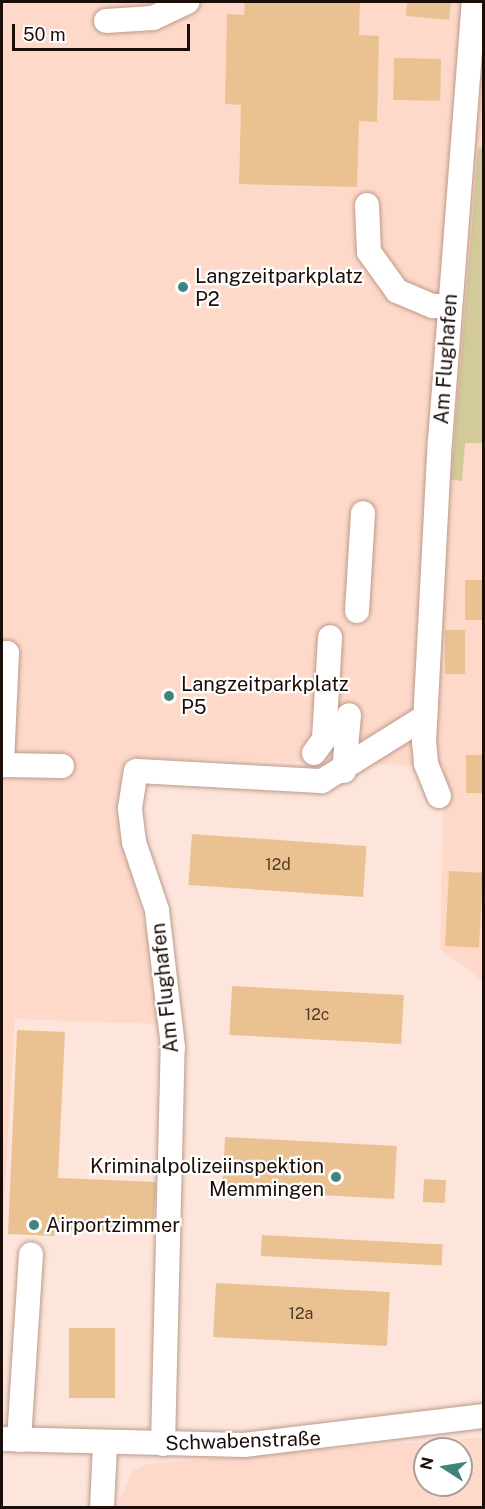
<!DOCTYPE html>
<meta charset="utf-8">
<style>
body{margin:0}
#map{position:relative;width:485px;height:1509px;overflow:hidden;background:#fde5db;font-family:"Public Sans",sans-serif}
div>[style]{position:absolute}
.built>*{inset:0;background:#fed9c9}
.green>*{inset:0;background:#d3ca99}
.building>*{inset:0;background:#eac292;transform-origin:0 0}
.roads{filter:drop-shadow(0 0 2px #be998a) drop-shadow(0 0 2px #be998a)}
.minor>*{height:24px;margin:-12px;padding:0 12px;transform-origin:12px;border-radius:12px;background:#fff}
.dots>*{width:16px;height:16px;translate:-50% -50%;box-sizing:border-box;border:3px solid #fff;border-radius:50%}
span{translate:-50% -50%;white-space:nowrap;text-align:center;line-height:1.15;-webkit-text-stroke:4.5px #fff;paint-order:stroke}
.number-label{font-size:16px;color:#4f3b2a}
.number-label span{-webkit-text-stroke-width:0}
.poi-label{font-size:20px;color:#1b0e08}
.left{translate:0 -50%;text-align:left}
.right{translate:-100% -50%;text-align:right}
.street-label{font-size:20px;color:#1b0e08}
.frame{position:absolute;inset:0;border:3px solid #1b0e08;pointer-events:none}
.north{position:absolute;left:413px;top:1437px;width:60px;height:60px;box-sizing:border-box;background:#fff;border:2px solid #a49f9c;border-radius:50%;rotate:282deg;font-size:16px;font-weight:700;line-height:24px;text-align:center;color:#1b0e08}
.north::after{content:'';display:block;margin:auto;width:21px;height:27px;background:#40857c;clip-path:polygon(50% 0,100% 100%,50% 72%,0 100%)}
.scale{position:absolute;left:12px;top:24px;width:178px;height:27px;box-sizing:border-box;border:3px solid #1b0e08;border-top:0;padding-left:8px;font-size:18px;line-height:21px;white-space:nowrap;color:#1b0e08;-webkit-text-stroke:4px #fff;paint-order:stroke}
</style>
<div id="map">
<div class="built">
<div style="clip-path:polygon(2px 2px,483px 2px,483px 981px,440px 949px,444px 766px,126px 757px,118px 813px,149px 946px,160px 1024px,15px 1019px,2px 1237px)"></div>
<div style="clip-path:polygon(evenodd,483px 1437px,483px 1507px,117px 1508px,132px 1471px,148px 1464px,483px 1437px,425px 1449px,461px 1449px,461px 1485px,425px 1485px,425px 1449px)"></div>
</div>
<div class="green">
<div style="clip-path:polygon(483px 147px,483px 443px,465px 443px,462px 481px,451px 480px,478px 149px)"></div>
</div>
<div class="building">
<div style="clip-path:polygon(245px 2px,360px 2px,359px 35px,379px 36px,377px 122px,359px 121px,357px 187px,239px 184px,241px 105px,225px 104px,227px 14px,244px 15px)"></div>
<div style="clip-path:polygon(407px 2px,451px 2px,449px 20px,406px 16px)"></div>
<div style="left:394px;top:58px;width:47px;height:42px;rotate:1deg"></div>
<div style="left:465px;top:580px;width:19px;height:40px"></div>
<div style="left:445px;top:630px;width:20px;height:44px"></div>
<div style="left:466px;top:755px;width:18px;height:38px"></div>
<div style="left:192px;top:834px;width:175px;height:51px;rotate:4deg"></div>
<div style="left:449px;top:871px;width:34px;height:75px;rotate:3deg"></div>
<div style="left:232px;top:986px;width:172px;height:49px;rotate:3deg"></div>
<div style="clip-path:polygon(17px 1030px,65px 1032px,58px 1178px,156px 1182px,153px 1233px,55px 1229px,54px 1236px,8px 1234px)"></div>
<div style="left:225px;top:1137px;width:172px;height:53px;rotate:3deg"></div>
<div style="left:424px;top:1179px;width:22px;height:23px;rotate:3deg"></div>
<div style="left:262px;top:1235px;width:181px;height:21px;rotate:3deg"></div>
<div style="left:216px;top:1283px;width:174px;height:54px;rotate:3deg"></div>
<div style="left:69px;top:1328px;width:46px;height:70px"></div>
</div>
<div class="roads">
<div class="minor">
<div style="left:106px;top:21px;width:47px;rotate:-3.7deg"></div>
<div style="left:153px;top:18px;width:38px;rotate:-25deg"></div>
<div style="left:367px;top:205px;width:47px;rotate:87.6deg"></div>
<div style="left:369px;top:252px;width:48px;rotate:54.3deg"></div>
<div style="left:397px;top:291px;width:39px;rotate:23deg"></div>
<div style="left:433px;top:306px;width:17px"></div>
<div style="left:357px;top:611px;width:98px;rotate:-86.5deg"></div>
<div style="left:2px;top:653px;width:5px"></div>
<div style="left:7px;top:653px;width:112px;rotate:92.6deg"></div>
<div style="left:2px;top:765px;width:60px;rotate:1deg"></div>
<div style="left:314px;top:753px;width:17px;rotate:-54deg"></div>
<div style="left:324px;top:739px;width:102px;rotate:-86.6deg"></div>
<div style="left:344px;top:771px;width:56px;rotate:-84.9deg"></div>
<div style="left:439px;top:796px;width:35px;rotate:-112deg"></div>
<div style="left:426px;top:763px;width:21px;rotate:-95deg"></div>
<div style="left:424px;top:742px;width:301px;rotate:-87deg"></div>
<div style="left:440px;top:441px;width:440px;rotate:-85.6deg"></div>
<div style="left:2px;top:1439px;width:242px;rotate:1.4deg"></div>
<div style="left:244px;top:1445px;width:242px;rotate:-6.9deg"></div>
<div style="left:19px;top:1440px;width:186px;rotate:-86.3deg"></div>
<div style="left:163px;top:1444px;width:397px;rotate:-88.6deg"></div>
<div style="left:173px;top:1047px;width:138px;rotate:-96.7deg"></div>
<div style="left:157px;top:910px;width:72px;rotate:-108.7deg"></div>
<div style="left:134px;top:842px;width:34px;rotate:-97deg"></div>
<div style="left:130px;top:808px;width:37px;rotate:-81deg"></div>
<div style="left:136px;top:771px;width:186px;rotate:3.1deg"></div>
<div style="left:322px;top:781px;width:121px;rotate:-31.9deg"></div>
<div style="left:102px;top:1508px;width:64px;rotate:-87.3deg"></div>
</div>
</div>
<div class="dots">
<div style="left:183px;top:287px;background:#40857c"></div>
<div style="left:169px;top:696px;background:#40857c"></div>
<div style="left:336px;top:1177px;background:#40857c"></div>
<div style="left:34px;top:1225px;background:#40857c"></div>
</div>
<div class="number-label">
<span style="left:278px;top:865px">12d</span>
<span style="left:317px;top:1015px">12c</span>
<span style="left:301px;top:1314px">12a</span>
</div>
<div class="poi-label">
<span class="left" style="left:195px;top:288px">Langzeitparkplatz<br>P2</span>
<span class="left" style="left:181px;top:696px">Langzeitparkplatz<br>P5</span>
<span class="right" style="left:324px;top:1178px">Kriminalpolizeiinspektion<br>Memmingen</span>
<span class="left" style="left:46px;top:1225px">Airportzimmer</span>
</div>
<div class="street-label">
<span style="left:446px;top:359px;rotate:-86deg">Am Flughafen</span>
<span style="left:165px;top:988px;rotate:-96deg">Am Flughafen</span>
<span style="left:243px;top:1441px;rotate:-2deg">Schwabenstraße</span>
</div>
<div class="frame"></div>
<div class="north">N</div>
<div class="scale">50 m</div>
</div>
